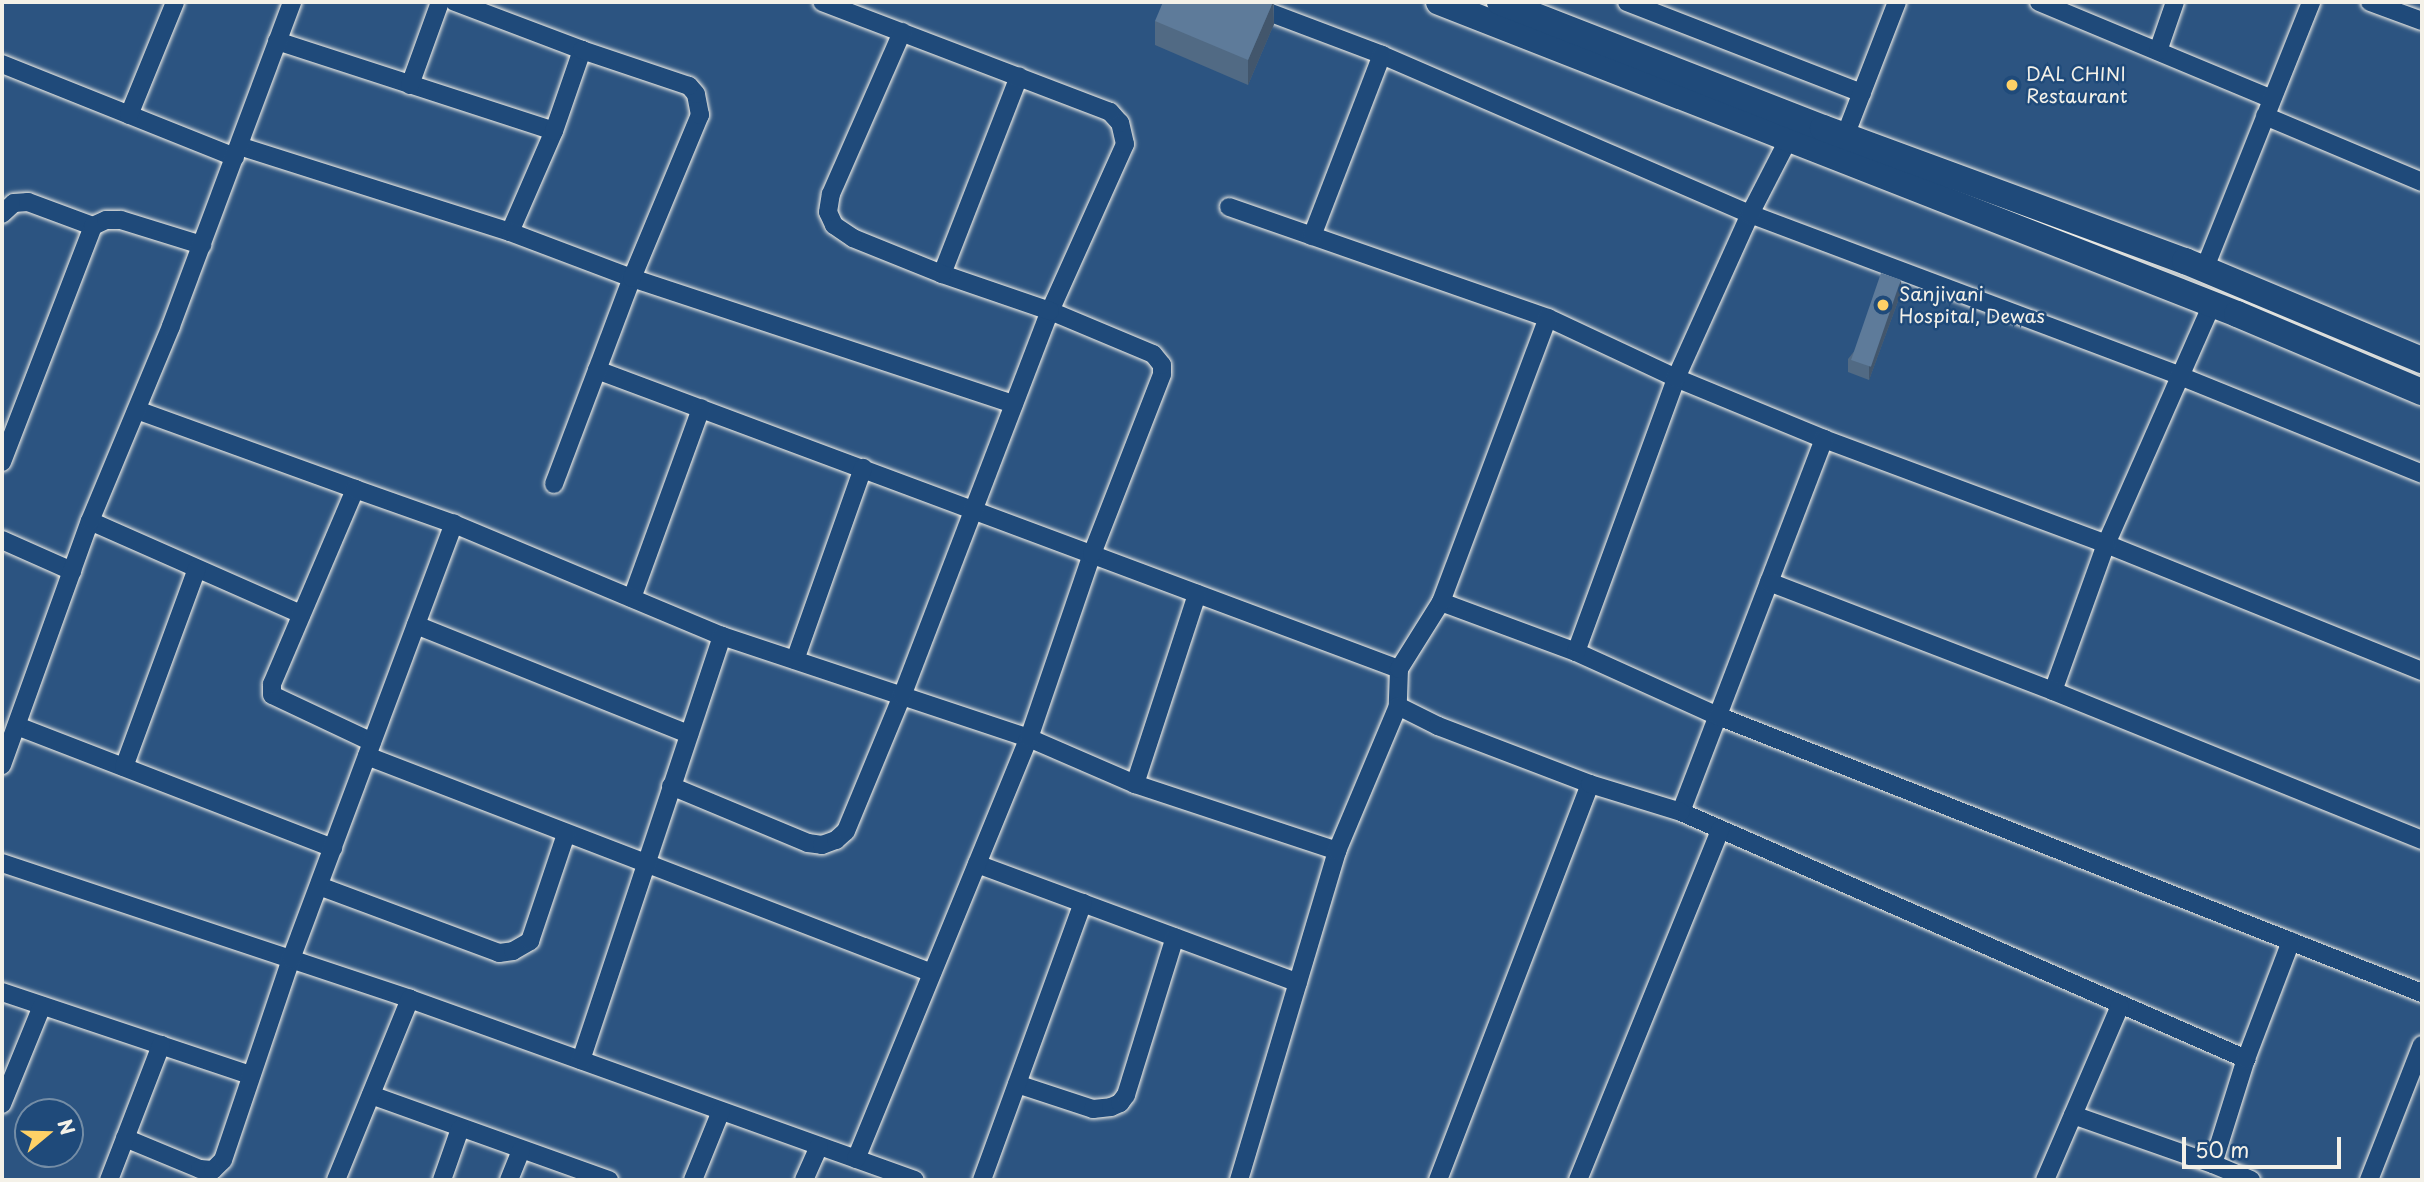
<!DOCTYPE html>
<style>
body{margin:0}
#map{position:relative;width:2424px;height:1182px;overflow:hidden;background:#2c5481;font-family:"Playpen Sans",sans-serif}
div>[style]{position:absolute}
.roads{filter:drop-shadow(0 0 2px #f4f1e8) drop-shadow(0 0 2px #f4f1e8)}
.minor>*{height:18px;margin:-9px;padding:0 9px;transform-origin:9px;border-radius:9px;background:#1f4a7a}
.primary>*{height:26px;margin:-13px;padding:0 13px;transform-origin:13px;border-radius:13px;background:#1f4a7a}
.wall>*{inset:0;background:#516a84}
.shaded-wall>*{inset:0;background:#42566c}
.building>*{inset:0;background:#5e7b9a;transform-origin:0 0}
.dots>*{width:19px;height:19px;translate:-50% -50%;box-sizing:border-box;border:4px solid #1f4a7a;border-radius:50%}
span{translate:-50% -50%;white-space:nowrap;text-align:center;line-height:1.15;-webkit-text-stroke:5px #1f4a7a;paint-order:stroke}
.poi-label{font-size:19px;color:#f4f1e8}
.left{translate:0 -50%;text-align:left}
.frame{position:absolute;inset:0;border:4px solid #f4f1e8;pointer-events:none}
.north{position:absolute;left:14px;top:1098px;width:70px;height:70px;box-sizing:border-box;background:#1f4a7a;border:2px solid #748da6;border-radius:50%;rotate:71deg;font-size:19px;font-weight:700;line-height:28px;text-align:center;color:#f4f1e8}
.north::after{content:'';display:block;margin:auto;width:24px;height:32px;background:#ffd166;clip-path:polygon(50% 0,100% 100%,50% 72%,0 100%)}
.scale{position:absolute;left:2182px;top:1137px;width:159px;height:32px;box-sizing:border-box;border:4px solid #f4f1e8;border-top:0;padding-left:9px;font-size:21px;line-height:24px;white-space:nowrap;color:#f4f1e8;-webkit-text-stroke:5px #1f4a7a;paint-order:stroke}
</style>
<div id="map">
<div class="roads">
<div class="minor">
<div style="left:1242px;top:2px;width:150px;rotate:20.7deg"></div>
<div style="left:1382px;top:55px;width:401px;rotate:23.4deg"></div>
<div style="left:1750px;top:214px;width:460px;rotate:20.6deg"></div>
<div style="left:2180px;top:376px;width:261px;rotate:22deg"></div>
<div style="left:1627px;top:2px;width:252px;rotate:21.2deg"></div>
<div style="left:2039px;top:2px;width:252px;rotate:22.6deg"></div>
<div style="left:2370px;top:2px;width:55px;rotate:20.1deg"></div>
<div style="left:277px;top:41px;width:291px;rotate:18deg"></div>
<div style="left:2158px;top:51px;width:52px;rotate:-70.9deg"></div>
<div style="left:2px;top:64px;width:251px;rotate:21.8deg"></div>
<div style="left:410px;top:85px;width:88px;rotate:-70.1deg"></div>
<div style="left:129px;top:115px;width:122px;rotate:-67.8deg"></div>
<div style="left:2265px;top:116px;width:170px;rotate:22.8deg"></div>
<div style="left:1845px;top:136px;width:144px;rotate:-68.8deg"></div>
<div style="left:239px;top:146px;width:284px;rotate:17.6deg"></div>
<div style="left:510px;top:232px;width:110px;rotate:-66.5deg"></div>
<div style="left:554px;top:131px;width:86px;rotate:-70.9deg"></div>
<div style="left:582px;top:50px;width:136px;rotate:-159.3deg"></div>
<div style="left:1229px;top:207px;width:338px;rotate:19.2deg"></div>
<div style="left:1548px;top:318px;width:141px;rotate:25.1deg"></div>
<div style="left:1676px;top:378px;width:160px;rotate:22.4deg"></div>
<div style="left:1824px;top:439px;width:301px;rotate:20.4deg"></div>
<div style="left:2106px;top:544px;width:341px;rotate:21.9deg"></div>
<div style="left:2px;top:214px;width:16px;rotate:-43deg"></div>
<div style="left:14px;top:203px;width:14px;rotate:-4deg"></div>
<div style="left:28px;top:202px;width:69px;rotate:20.3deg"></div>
<div style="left:510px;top:232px;width:130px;rotate:20.7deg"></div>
<div style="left:632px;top:278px;width:402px;rotate:18.3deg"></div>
<div style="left:1312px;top:236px;width:194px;rotate:-68.9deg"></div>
<div style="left:2204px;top:270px;width:289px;rotate:-68.2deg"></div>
<div style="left:942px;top:274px;width:212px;rotate:-68.7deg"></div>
<div style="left:2212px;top:304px;width:262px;rotate:113.8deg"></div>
<div style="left:2106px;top:544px;width:156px;rotate:109.8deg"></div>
<div style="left:2053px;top:691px;width:398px;rotate:22deg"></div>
<div style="left:597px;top:370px;width:856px;rotate:20.45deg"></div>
<div style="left:1399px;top:669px;width:37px;rotate:92deg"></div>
<div style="left:1398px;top:706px;width:45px;rotate:26.6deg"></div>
<div style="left:1438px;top:726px;width:163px;rotate:20.9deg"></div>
<div style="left:137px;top:410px;width:232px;rotate:19.9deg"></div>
<div style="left:1824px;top:439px;width:399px;rotate:111deg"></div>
<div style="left:1681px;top:812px;width:617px;rotate:23.61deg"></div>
<div style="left:2px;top:462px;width:253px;rotate:-68.9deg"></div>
<div style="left:93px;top:226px;width:14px;rotate:-25deg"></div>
<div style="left:106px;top:220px;width:15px"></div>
<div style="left:121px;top:220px;width:85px;rotate:17.2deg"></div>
<div style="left:554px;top:484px;width:220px;rotate:-69.3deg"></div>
<div style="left:632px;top:278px;width:177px;rotate:-67.4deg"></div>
<div style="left:700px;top:115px;width:21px;rotate:-101deg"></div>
<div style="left:696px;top:94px;width:11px;rotate:-131deg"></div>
<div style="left:689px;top:86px;width:113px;rotate:-161.4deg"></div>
<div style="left:90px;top:521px;width:231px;rotate:23.8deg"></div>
<div style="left:2px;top:540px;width:77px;rotate:23.9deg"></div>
<div style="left:1769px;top:582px;width:304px;rotate:21deg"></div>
<div style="left:632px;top:598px;width:202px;rotate:-70deg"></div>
<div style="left:1441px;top:602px;width:144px;rotate:20.3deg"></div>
<div style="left:1576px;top:652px;width:156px;rotate:24.3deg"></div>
<div style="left:1718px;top:716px;width:757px;rotate:21.48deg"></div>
<div style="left:416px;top:625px;width:294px;rotate:21.8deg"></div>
<div style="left:1576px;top:652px;width:292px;rotate:-69.9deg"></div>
<div style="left:1676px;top:378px;width:180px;rotate:-65.7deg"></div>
<div style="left:1750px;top:214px;width:85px;rotate:-62.8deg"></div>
<div style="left:795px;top:660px;width:204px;rotate:-70.5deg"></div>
<div style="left:1399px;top:669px;width:79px;rotate:-57.9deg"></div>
<div style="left:1441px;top:602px;width:303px;rotate:-69.4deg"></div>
<div style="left:17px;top:726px;width:339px;rotate:21.1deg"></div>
<div style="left:372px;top:742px;width:110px;rotate:-154.8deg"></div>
<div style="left:272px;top:695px;width:11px;rotate:-90deg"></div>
<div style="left:272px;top:684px;width:212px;rotate:-66.9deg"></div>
<div style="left:355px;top:489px;width:105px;rotate:19.5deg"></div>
<div style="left:454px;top:524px;width:290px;rotate:22.7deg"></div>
<div style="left:722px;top:636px;width:324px;rotate:18.4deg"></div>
<div style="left:1029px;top:738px;width:116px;rotate:23.5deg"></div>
<div style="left:1135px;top:784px;width:213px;rotate:18.3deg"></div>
<div style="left:367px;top:756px;width:605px;rotate:21.01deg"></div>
<div style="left:2px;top:765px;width:259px;rotate:-70.2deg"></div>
<div style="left:90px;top:521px;width:211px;rotate:-67.4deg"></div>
<div style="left:171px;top:326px;width:346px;rotate:-69.5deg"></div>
<div style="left:124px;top:767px;width:211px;rotate:-69.8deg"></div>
<div style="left:1135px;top:784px;width:200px;rotate:-71.9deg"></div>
<div style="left:671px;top:786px;width:148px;rotate:22.6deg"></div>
<div style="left:808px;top:843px;width:14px;rotate:8deg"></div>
<div style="left:822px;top:845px;width:15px;rotate:-20deg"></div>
<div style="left:836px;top:840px;width:13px;rotate:-42deg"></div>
<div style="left:846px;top:831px;width:146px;rotate:-67.5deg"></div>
<div style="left:902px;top:696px;width:412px;rotate:-69deg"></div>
<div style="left:1050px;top:311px;width:183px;rotate:-65.8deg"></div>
<div style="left:1125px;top:144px;width:22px;rotate:-103deg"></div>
<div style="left:1120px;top:123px;width:15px;rotate:-132deg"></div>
<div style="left:1110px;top:112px;width:308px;rotate:-159.1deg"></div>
<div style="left:2px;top:863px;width:430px;rotate:18.4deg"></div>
<div style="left:410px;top:999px;width:536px;rotate:19.72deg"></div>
<div style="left:977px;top:864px;width:342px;rotate:20.3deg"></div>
<div style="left:319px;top:886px;width:192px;rotate:20.4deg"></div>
<div style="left:499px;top:953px;width:14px;rotate:-8deg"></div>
<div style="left:513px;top:951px;width:20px;rotate:-30deg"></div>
<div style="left:530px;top:941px;width:113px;rotate:-71.4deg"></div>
<div style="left:2px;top:992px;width:262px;rotate:18.5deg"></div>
<div style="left:581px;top:1060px;width:447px;rotate:-71.6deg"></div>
<div style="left:1017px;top:1084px;width:80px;rotate:18.2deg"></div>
<div style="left:1093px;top:1109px;width:18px;rotate:-6deg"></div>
<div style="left:1111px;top:1107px;width:10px;rotate:-24deg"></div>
<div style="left:1120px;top:1103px;width:10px;rotate:-53deg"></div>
<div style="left:1126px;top:1095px;width:165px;rotate:-72.8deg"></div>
<div style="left:371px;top:1095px;width:253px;rotate:19.7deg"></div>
<div style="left:2px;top:1104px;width:106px;rotate:-67.8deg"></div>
<div style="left:2073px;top:1115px;width:148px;rotate:19.3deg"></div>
<div style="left:125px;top:1138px;width:81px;rotate:22.5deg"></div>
<div style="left:200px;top:1169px;width:13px;rotate:4deg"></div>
<div style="left:213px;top:1170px;width:14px;rotate:-45deg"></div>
<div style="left:223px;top:1160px;width:212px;rotate:-71.3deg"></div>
<div style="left:291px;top:959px;width:465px;rotate:-69.5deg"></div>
<div style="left:856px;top:1159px;width:455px;rotate:-67.7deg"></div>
<div style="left:1029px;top:738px;width:194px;rotate:-71.1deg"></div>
<div style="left:1092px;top:554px;width:193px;rotate:-68.7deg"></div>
<div style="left:1162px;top:374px;width:9px;rotate:-90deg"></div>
<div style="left:1162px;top:365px;width:14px;rotate:-129deg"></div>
<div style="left:1153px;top:354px;width:112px;rotate:-157.3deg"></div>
<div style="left:1050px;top:311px;width:114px;rotate:-161.1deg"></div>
<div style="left:942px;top:274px;width:96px;rotate:-158deg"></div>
<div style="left:853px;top:238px;width:23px;rotate:-146deg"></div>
<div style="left:834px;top:225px;width:14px;rotate:-115deg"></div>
<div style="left:828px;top:212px;width:18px;rotate:-81deg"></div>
<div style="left:831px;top:194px;width:177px;rotate:-66.3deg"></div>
<div style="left:109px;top:1180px;width:145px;rotate:-68.9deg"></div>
<div style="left:336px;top:1180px;width:196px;rotate:-67.8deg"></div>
<div style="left:442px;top:1180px;width:54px;rotate:-70.6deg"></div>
<div style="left:509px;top:1180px;width:32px;rotate:-68deg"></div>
<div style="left:693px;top:1180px;width:74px;rotate:-67.9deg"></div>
<div style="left:804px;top:1180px;width:37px;rotate:-66deg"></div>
<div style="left:982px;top:1180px;width:295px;rotate:-70deg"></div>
<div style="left:1239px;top:1180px;width:343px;rotate:-73.4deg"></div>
<div style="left:1337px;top:851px;width:157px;rotate:-67.2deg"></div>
<div style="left:1438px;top:1180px;width:424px;rotate:-69deg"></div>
<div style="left:1590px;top:784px;width:95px;rotate:17.1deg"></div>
<div style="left:1578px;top:1180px;width:378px;rotate:-67.9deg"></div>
<div style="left:2045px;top:1180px;width:189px;rotate:-66.7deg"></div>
<div style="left:2251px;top:1180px;width:41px;rotate:-157.2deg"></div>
<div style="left:2213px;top:1164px;width:110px;rotate:-72.6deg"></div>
<div style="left:2246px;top:1059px;width:126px;rotate:-69.1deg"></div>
<div style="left:2369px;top:1180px;width:145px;rotate:-68.6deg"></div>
</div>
<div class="primary">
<div style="left:1439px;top:2px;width:857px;rotate:21.35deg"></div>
<div style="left:2237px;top:314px;width:201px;rotate:22.9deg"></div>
<div style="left:1500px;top:2px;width:347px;rotate:21.3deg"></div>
<div style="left:1823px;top:128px;width:386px;rotate:20.2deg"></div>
<div style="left:2185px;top:261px;width:257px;rotate:22.7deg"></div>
</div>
</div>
<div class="wall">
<div style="clip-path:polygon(1274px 2px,1274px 24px,1248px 85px,1155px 45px,1155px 21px)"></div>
<div style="clip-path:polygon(1901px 293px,1869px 380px,1848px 372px,1848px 359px)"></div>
</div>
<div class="shaded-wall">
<div style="clip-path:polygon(1273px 2px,1274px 24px,1248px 85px,1248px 60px)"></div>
<div style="clip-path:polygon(1901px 280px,1901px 293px,1869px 380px,1869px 367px)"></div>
</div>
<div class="building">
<div style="clip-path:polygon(1163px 2px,1273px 2px,1248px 60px,1155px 21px)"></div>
<div style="left:1881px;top:273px;width:21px;height:92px;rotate:19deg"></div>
</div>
<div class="dots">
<div style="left:2012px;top:85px;background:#ffd166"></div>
<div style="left:1883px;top:305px;background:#ffd166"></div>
</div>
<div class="poi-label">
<span class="left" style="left:2026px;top:85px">DAL CHINI<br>Restaurant</span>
<span class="left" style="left:1899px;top:305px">Sanjivani<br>Hospital, Dewas</span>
</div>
<div class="frame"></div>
<div class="north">N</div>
<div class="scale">50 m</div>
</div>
